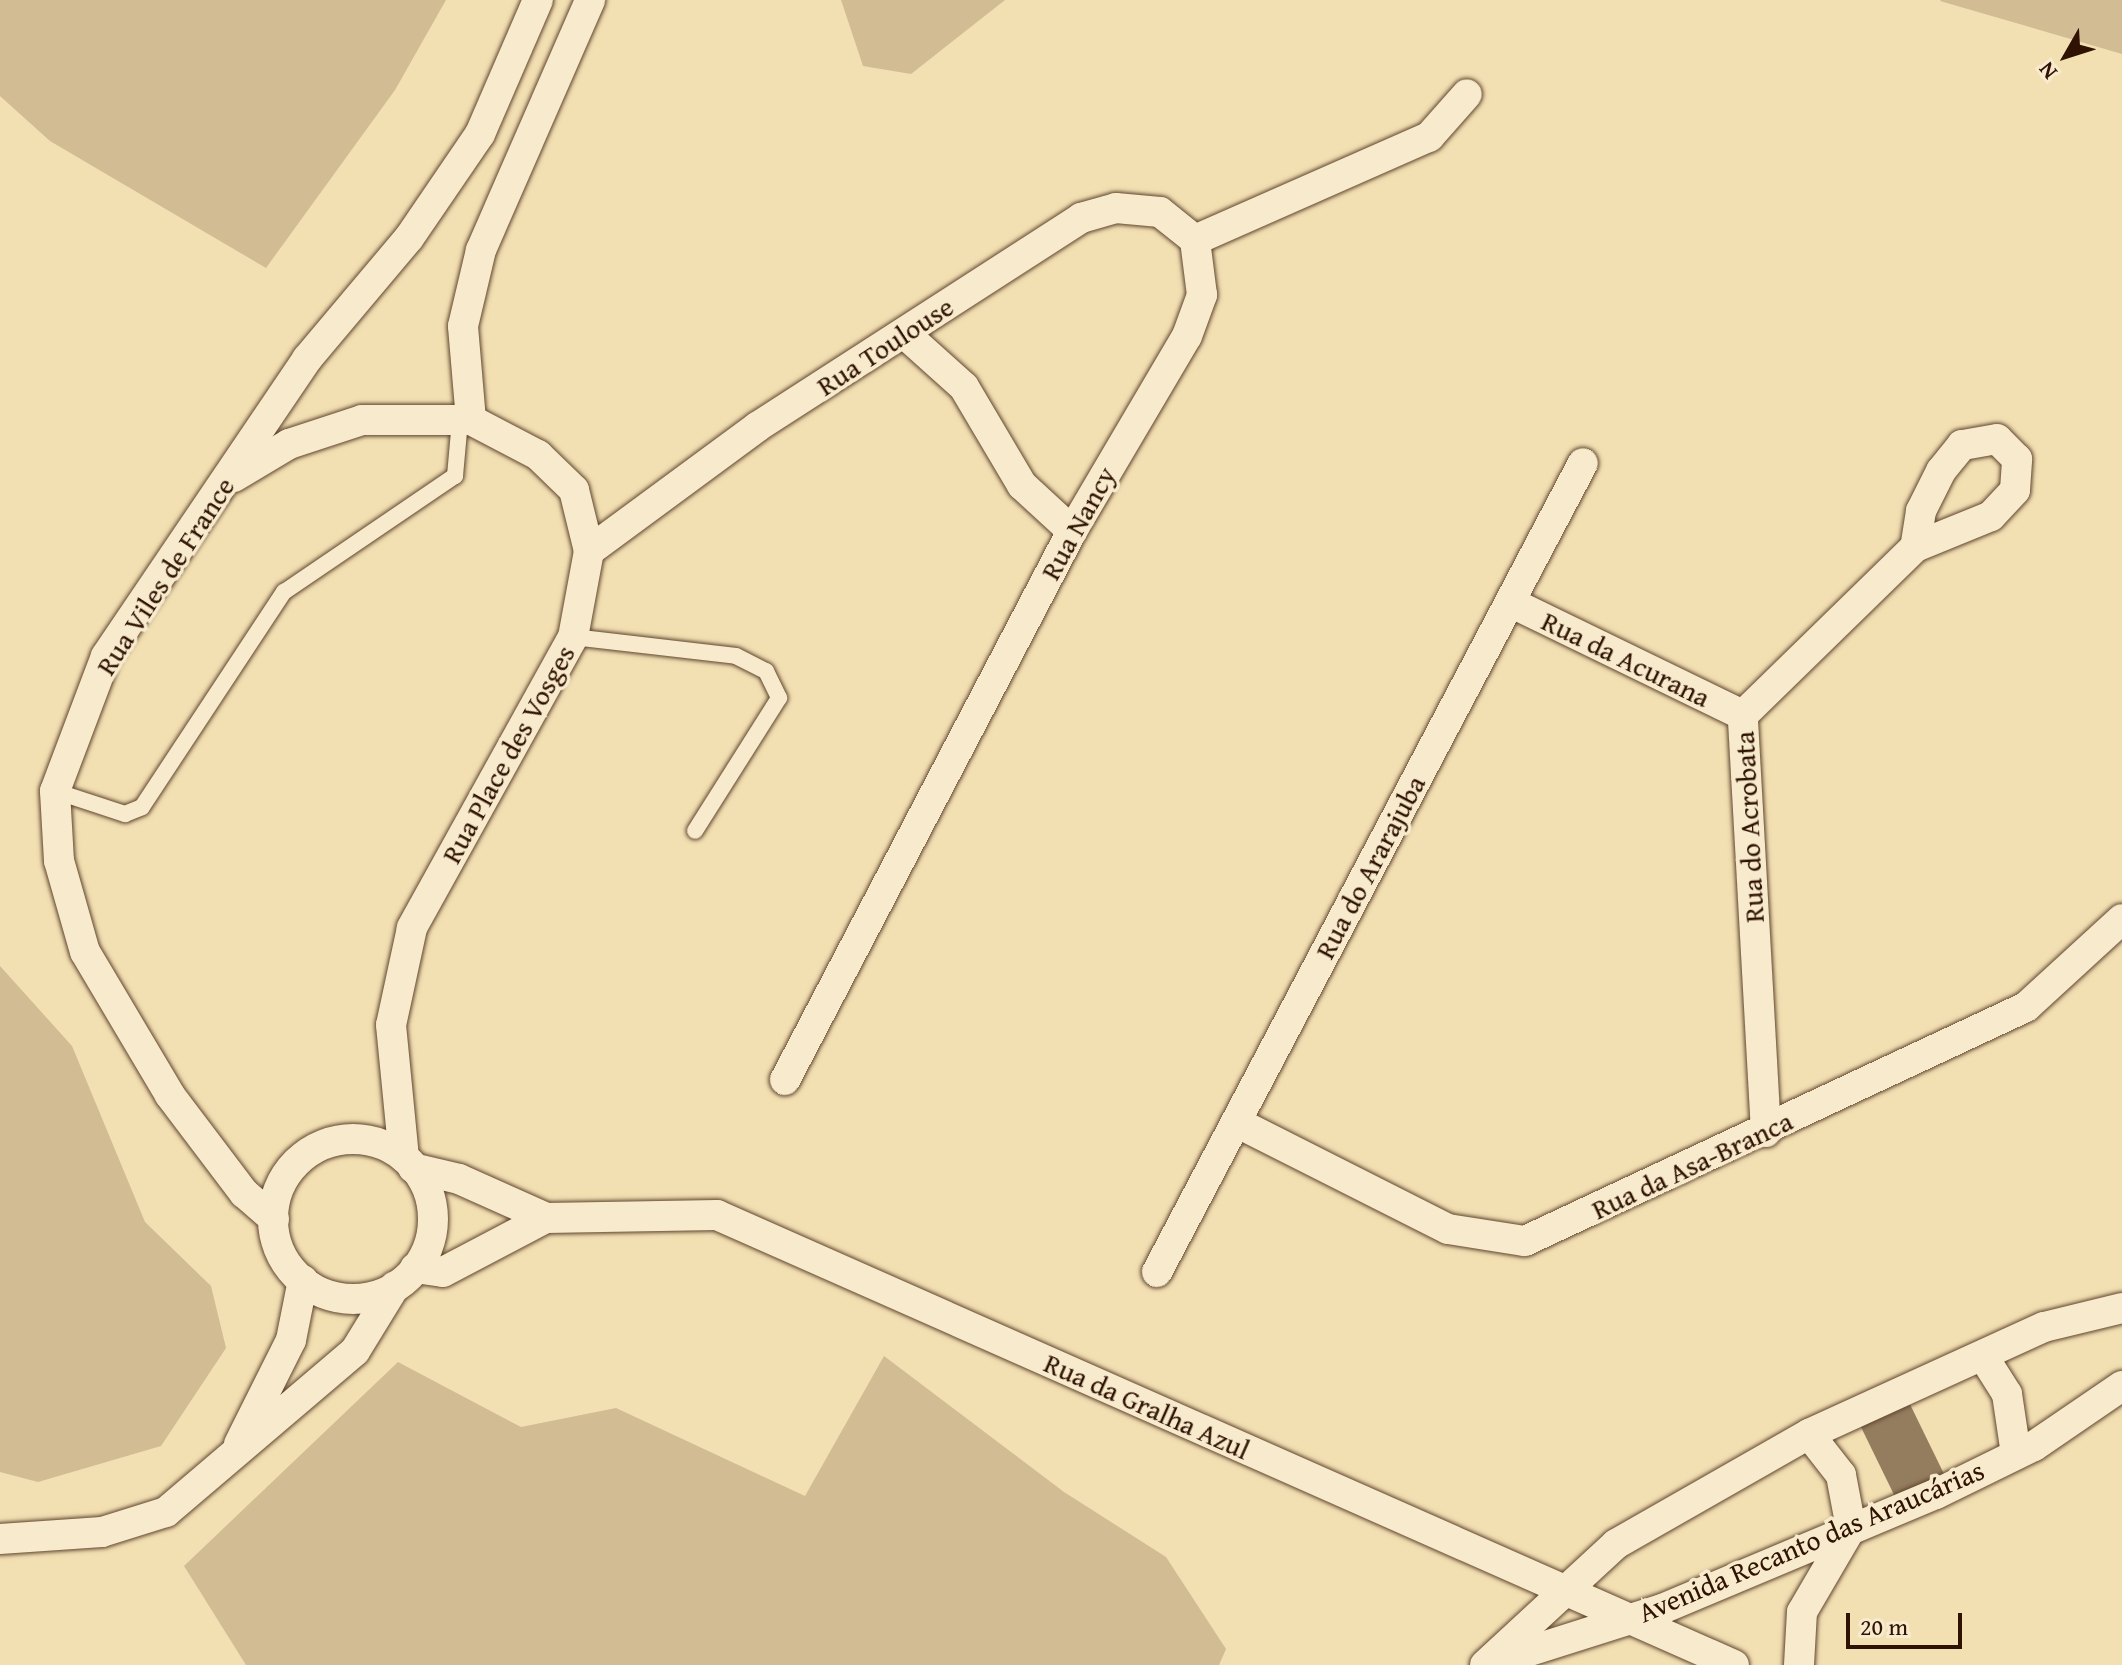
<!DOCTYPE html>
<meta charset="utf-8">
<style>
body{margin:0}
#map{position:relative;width:2122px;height:1665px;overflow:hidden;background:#f2dfb2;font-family:"Gentium Book Plus",serif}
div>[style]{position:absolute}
.green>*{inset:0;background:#d1bc94}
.building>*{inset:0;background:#947d5e;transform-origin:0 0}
.roads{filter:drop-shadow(0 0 2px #60452e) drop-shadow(0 0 2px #60452e)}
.lane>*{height:16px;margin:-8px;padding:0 8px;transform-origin:8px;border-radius:8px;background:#f7eacd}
.street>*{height:30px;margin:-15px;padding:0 15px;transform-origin:15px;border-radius:15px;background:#f7eacd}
.street>.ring{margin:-15px;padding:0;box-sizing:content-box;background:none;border:30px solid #f7eacd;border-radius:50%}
span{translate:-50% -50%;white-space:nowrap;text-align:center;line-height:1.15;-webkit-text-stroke:7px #f7eacd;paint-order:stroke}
.street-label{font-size:28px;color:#2f1202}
.north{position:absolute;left:2026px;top:16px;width:80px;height:80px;-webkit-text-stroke:6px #f7eacd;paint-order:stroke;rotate:231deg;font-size:22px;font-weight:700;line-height:32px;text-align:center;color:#2f1202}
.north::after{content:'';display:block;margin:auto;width:28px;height:36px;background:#2f1202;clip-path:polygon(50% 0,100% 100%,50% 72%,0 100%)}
.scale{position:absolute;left:1846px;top:1613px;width:116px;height:36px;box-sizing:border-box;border:4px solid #2f1202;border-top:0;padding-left:10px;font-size:24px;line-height:28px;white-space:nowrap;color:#2f1202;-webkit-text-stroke:6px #f7eacd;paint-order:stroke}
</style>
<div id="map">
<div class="green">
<div style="clip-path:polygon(0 0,446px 0,395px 90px,266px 268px,50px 141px,0 96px)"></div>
<div style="clip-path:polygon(841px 0,1005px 0,911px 74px,863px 66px)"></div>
<div style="clip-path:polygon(2122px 0,2122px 54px,1940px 1px,1941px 0)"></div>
<div style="clip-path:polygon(0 966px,72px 1046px,145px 1222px,211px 1286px,226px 1348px,161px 1446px,38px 1482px,0 1472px)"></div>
<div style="clip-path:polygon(884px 1356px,1064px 1492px,1166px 1557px,1226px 1649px,1219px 1665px,246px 1665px,184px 1566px,398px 1362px,521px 1427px,616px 1408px,805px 1496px)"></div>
</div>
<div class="building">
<div style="left:1905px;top:1394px;width:94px;height:54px;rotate:64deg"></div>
</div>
<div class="roads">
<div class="lane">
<div style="left:573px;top:637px;width:164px;rotate:6.6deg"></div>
<div style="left:736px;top:656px;width:34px;rotate:27deg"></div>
<div style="left:766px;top:671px;width:30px;rotate:64deg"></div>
<div style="left:779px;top:698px;width:157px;rotate:122.3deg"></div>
<div style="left:55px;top:791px;width:74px;rotate:18.2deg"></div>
<div style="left:125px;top:814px;width:18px;rotate:-22deg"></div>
<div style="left:142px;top:807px;width:258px;rotate:-56.6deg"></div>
<div style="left:284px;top:592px;width:207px;rotate:-34.2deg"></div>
<div style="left:455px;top:476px;width:56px;rotate:-84.9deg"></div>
</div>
<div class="street">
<div style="left:905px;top:334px;width:79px;rotate:41.9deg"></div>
<div style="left:964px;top:387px;width:114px;rotate:59.4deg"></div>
<div style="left:1022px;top:485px;width:68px;rotate:42.6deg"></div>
<div style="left:471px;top:420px;width:94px;rotate:-94.9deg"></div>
<div style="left:463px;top:326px;width:78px;rotate:-76.7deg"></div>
<div style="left:481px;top:250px;width:273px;rotate:-66.4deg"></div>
<div style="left:234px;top:477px;width:64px;rotate:-31deg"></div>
<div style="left:289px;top:444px;width:77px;rotate:-18.2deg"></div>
<div style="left:362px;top:420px;width:109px"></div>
<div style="left:471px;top:420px;width:76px;rotate:27.6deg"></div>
<div style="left:538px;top:455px;width:50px;rotate:44.2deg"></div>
<div style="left:574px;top:490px;width:63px;rotate:76.2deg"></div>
<div style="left:589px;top:551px;width:87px;rotate:100.5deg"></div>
<div style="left:573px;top:637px;width:333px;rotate:119deg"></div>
<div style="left:412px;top:928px;width:99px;rotate:102.2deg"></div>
<div style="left:391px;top:1025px;width:133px;rotate:84.4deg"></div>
<div style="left:589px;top:551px;width:209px;rotate:-36.4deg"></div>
<div style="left:757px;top:427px;width:386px;rotate:-32.8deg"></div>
<div style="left:1081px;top:218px;width:36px;rotate:-16deg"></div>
<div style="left:1116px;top:208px;width:44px;rotate:5.2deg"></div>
<div style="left:1160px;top:212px;width:45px;rotate:38.7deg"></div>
<div style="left:1510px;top:602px;width:259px;rotate:25.9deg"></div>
<div style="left:785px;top:1080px;width:619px;rotate:-62.4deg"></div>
<div style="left:1072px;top:531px;width:226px;rotate:-59.5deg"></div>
<div style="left:1187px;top:336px;width:44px;rotate:-69.9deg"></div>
<div style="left:1202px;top:295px;width:55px;rotate:-97.3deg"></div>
<div style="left:1195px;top:240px;width:256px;rotate:-23.8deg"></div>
<div style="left:1429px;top:137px;width:57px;rotate:-48.5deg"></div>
<div style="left:1236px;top:1122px;width:237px;rotate:26.8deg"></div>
<div style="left:1448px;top:1229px;width:78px;rotate:8.9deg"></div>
<div style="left:1525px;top:1241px;width:553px;rotate:-25.04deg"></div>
<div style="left:2026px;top:1007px;width:130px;rotate:-42.5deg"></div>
<div style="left:1766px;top:1132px;width:418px;rotate:-93.2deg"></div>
<div style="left:1743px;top:715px;width:240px;rotate:-44.3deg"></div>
<div style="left:1915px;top:547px;width:82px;rotate:-22.2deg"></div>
<div style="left:1991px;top:516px;width:35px;rotate:-47deg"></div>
<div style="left:2015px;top:490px;width:31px;rotate:-86deg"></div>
<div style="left:2017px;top:459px;width:28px;rotate:-135deg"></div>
<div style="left:1997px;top:439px;width:36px;rotate:170deg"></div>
<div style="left:1962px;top:445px;width:33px;rotate:129deg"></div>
<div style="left:1941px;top:471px;width:45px;rotate:116.6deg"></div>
<div style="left:1921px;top:511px;width:36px;rotate:99deg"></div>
<div class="ring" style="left:273px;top:1139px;width:130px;height:130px"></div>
<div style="left:413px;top:1168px;width:47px;rotate:13.4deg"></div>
<div style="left:459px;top:1179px;width:95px;rotate:24.1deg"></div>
<div style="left:546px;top:1218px;width:171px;rotate:-1deg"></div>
<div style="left:717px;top:1215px;width:1112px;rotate:23.87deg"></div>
<div style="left:274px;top:1219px;width:40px;rotate:-139deg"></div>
<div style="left:244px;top:1193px;width:123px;rotate:-127.1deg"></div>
<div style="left:170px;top:1095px;width:166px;rotate:-120.7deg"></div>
<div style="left:85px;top:952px;width:95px;rotate:-105.9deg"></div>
<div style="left:59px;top:861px;width:70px;rotate:-93.3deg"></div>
<div style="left:55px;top:791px;width:144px;rotate:-69.3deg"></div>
<div style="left:106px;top:656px;width:359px;rotate:-55.9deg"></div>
<div style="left:307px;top:359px;width:158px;rotate:-49.9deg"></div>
<div style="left:409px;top:238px;width:126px;rotate:-55.7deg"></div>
<div style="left:480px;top:134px;width:146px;rotate:-66.6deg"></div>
<div style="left:415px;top:1268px;width:28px;rotate:8deg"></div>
<div style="left:443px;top:1272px;width:116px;rotate:-27.7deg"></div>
<div style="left:1157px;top:1272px;width:914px;rotate:-62.23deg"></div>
<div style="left:1983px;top:1356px;width:45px;rotate:57.7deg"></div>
<div style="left:2007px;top:1394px;width:61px;rotate:81.5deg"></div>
<div style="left:239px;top:1444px;width:116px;rotate:-63.4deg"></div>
<div style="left:291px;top:1340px;width:61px;rotate:-78.7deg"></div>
<div style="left:0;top:1539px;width:102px;rotate:-3.9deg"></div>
<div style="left:102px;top:1532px;width:67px;rotate:-17.4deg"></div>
<div style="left:166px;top:1512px;width:248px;rotate:-40.4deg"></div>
<div style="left:355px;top:1351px;width:76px;rotate:-58.4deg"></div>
<div style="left:1495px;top:1662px;width:175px;rotate:-17.6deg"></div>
<div style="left:1662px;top:1609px;width:297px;rotate:-22.8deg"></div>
<div style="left:1936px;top:1494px;width:109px;rotate:-26.1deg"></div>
<div style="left:2034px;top:1446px;width:107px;rotate:-34.3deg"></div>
<div style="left:1485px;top:1665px;width:178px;rotate:-42.7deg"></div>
<div style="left:1616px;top:1544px;width:222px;rotate:-29.7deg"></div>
<div style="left:1809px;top:1434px;width:258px;rotate:-24.5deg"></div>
<div style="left:2044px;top:1327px;width:80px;rotate:-13.7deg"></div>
<div style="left:1799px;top:1665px;width:53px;rotate:-86.8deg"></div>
<div style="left:1802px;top:1612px;width:97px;rotate:-59.7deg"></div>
<div style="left:1851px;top:1528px;width:54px;rotate:-100.7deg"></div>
<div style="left:1841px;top:1475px;width:52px;rotate:-128deg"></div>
</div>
</div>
<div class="street-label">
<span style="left:885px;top:346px;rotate:-33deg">Rua Toulouse</span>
<span style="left:1078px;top:523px;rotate:-61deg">Rua Nancy</span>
<span style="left:165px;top:576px;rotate:-57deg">Rua Viles de France</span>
<span style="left:1626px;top:659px;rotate:26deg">Rua da Acurana</span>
<span style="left:508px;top:754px;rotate:-61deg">Rua Place des Vosges</span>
<span style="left:1749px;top:827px;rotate:-93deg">Rua do Acrobata</span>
<span style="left:1370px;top:867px;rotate:-62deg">Rua do Ararajuba</span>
<span style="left:1692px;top:1165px;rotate:-25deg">Rua da Asa-Branca</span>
<span style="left:1147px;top:1406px;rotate:24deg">Rua da Gralha Azul</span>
<span style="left:1811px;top:1541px;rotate:-23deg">Avenida Recanto das Araucárias</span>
</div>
<div class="north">N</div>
<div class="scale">20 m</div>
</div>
